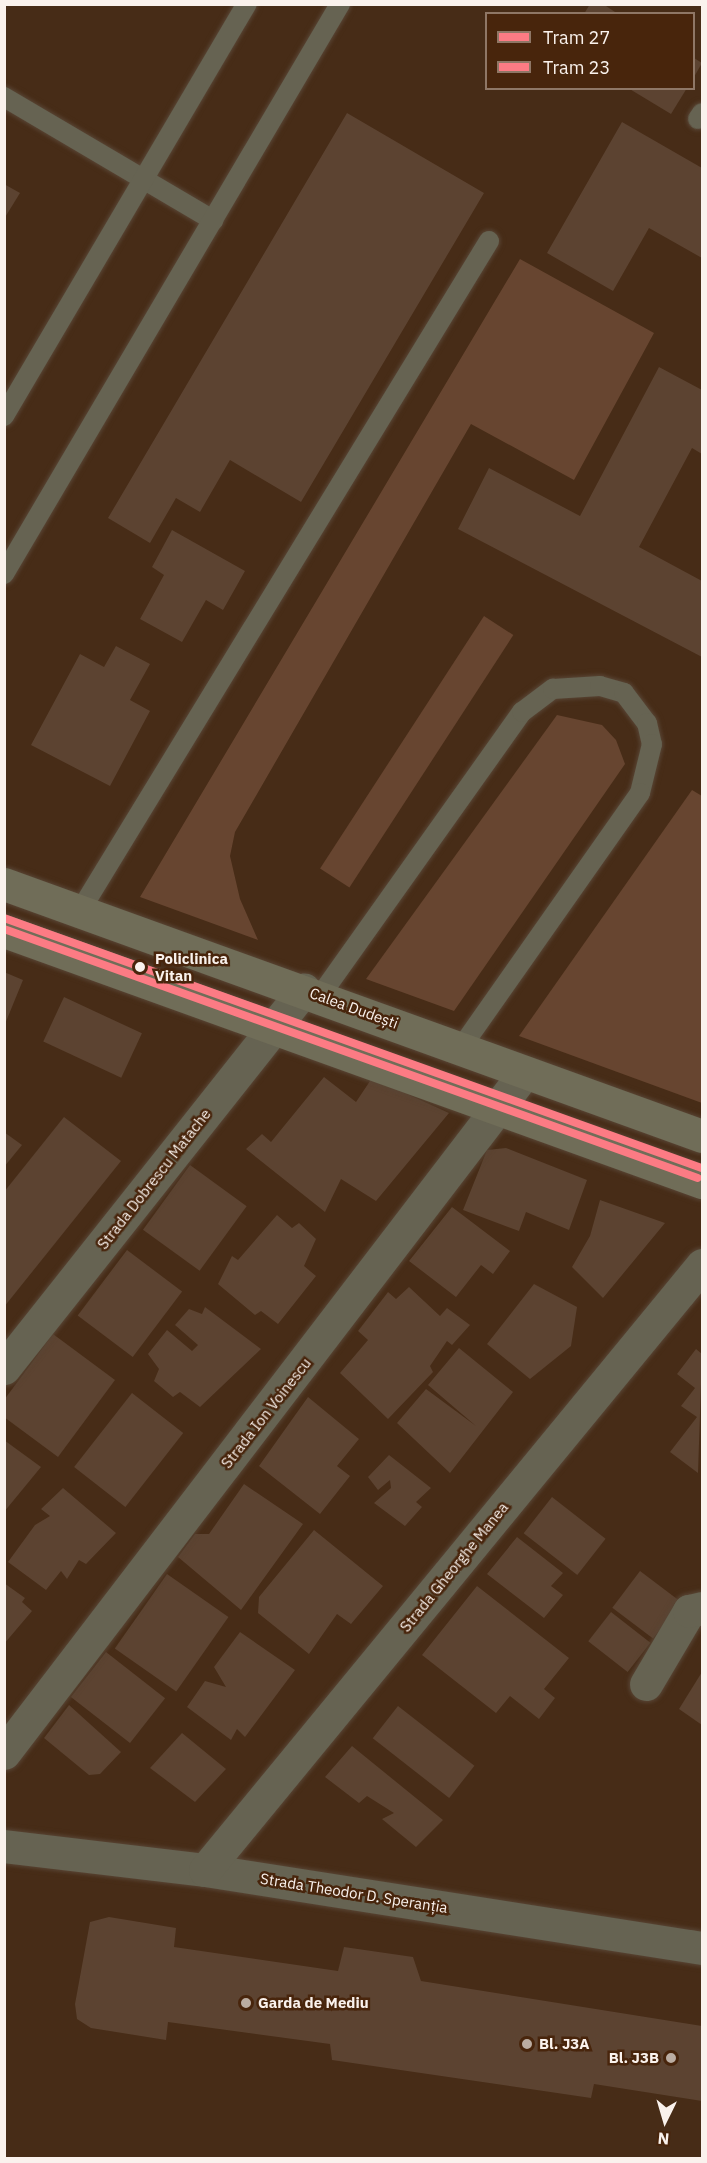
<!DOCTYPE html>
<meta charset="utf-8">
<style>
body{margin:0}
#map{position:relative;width:707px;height:2163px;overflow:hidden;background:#472c17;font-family:"IBM Plex Sans",sans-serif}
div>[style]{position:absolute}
.green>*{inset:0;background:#674530;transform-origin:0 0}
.building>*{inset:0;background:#5c4331;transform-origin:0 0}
.roads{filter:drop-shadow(0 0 2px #584535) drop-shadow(0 0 2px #584535)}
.service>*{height:20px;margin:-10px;padding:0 10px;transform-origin:10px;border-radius:10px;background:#666352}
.minor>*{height:33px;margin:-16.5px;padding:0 16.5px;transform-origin:16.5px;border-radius:16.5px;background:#666352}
.secondary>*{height:33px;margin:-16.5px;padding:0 16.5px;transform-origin:16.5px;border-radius:16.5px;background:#706d58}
.tram-1>*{height:8px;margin:-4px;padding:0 4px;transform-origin:4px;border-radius:4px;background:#fc7b84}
.tram-2>*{height:8px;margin:-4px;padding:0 4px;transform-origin:4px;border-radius:4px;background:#fc7b84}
.dots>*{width:16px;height:16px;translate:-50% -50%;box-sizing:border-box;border:3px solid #48250c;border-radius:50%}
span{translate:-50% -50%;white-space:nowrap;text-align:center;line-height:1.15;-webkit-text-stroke:5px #48250c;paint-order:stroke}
.stop-label{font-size:15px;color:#faf2ed;font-weight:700}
.left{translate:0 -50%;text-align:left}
.street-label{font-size:15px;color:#faf2ed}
.poi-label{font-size:15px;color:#faf2ed;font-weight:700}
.right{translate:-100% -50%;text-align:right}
.frame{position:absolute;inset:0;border:6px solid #faf2ed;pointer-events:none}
.legend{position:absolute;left:485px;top:12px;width:210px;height:78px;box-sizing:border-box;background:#48250c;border:2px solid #8f7766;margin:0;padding:8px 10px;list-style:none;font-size:18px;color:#faf2ed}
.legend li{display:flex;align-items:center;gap:12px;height:30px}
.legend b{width:30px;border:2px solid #8f7766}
.north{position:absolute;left:635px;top:2091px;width:60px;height:60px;-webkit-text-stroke:4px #48250c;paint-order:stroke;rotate:185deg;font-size:16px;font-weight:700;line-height:24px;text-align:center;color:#faf2ed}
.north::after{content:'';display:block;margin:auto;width:21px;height:27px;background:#faf2ed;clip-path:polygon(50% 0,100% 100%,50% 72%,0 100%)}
</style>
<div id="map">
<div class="green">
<div style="clip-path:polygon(520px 259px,654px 333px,574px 480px,471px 424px,235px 832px,230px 856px,240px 899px,258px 940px,140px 897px)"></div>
<div style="left:484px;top:616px;width:35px;height:301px;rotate:33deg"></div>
<div style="clip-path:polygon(557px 715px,602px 725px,616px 740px,625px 764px,454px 1011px,366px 979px)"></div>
<div style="clip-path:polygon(692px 790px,702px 796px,702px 1103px,519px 1036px)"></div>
</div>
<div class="building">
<div style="clip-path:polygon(590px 4px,603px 4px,618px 14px,584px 14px)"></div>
<div style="clip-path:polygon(694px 58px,702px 63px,694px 77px)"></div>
<div style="clip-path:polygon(628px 88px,687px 88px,671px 114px)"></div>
<div style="clip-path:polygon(347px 113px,484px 193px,301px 502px,230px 460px,200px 512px,176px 498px,150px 543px,108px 518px)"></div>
<div style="clip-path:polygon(622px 122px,702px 168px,702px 258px,649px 228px,613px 291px,547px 253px)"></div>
<div style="clip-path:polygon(4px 184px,20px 193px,4px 219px)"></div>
<div style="clip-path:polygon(659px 367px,702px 390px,702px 454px,692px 448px,639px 547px,702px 581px,702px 657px,458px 529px,489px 468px,580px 516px)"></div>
<div style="clip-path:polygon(172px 530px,245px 571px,223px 610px,206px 600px,182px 642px,140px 619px,164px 575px,152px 567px)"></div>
<div style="clip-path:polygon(116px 646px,150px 664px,130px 700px,150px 711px,110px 786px,31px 745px,80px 654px,104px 667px)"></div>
<div style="clip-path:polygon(4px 972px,23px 980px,5px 1024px,4px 1024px)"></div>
<div style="left:64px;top:997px;width:86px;height:49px;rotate:25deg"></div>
<div style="clip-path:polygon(324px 1077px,356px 1102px,372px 1078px,449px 1113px,376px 1201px,341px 1179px,325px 1212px,246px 1149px,262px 1134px,271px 1142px)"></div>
<div style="clip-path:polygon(64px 1117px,121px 1161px,4px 1307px,4px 1192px)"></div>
<div style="clip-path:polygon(4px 1132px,22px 1145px,4px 1167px)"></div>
<div style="clip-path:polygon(506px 1148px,587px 1180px,569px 1230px,526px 1212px,519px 1231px,463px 1210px,487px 1150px)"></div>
<div style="left:190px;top:1165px;width:70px;height:80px;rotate:36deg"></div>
<div style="clip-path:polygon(600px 1200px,665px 1223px,603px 1298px,572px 1267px,590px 1236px)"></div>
<div style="clip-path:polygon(452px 1207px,510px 1251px,493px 1274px,481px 1265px,456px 1297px,409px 1261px)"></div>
<div style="clip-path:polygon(277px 1215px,292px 1228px,299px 1223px,316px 1239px,304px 1266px,316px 1276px,278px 1324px,261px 1311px,255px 1315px,218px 1284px,232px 1256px,238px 1260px)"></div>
<div style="left:127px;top:1250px;width:69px;height:82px;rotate:37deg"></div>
<div style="clip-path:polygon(534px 1284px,577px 1307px,571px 1346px,530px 1379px,487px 1344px)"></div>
<div style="clip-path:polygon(409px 1287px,440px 1316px,447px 1308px,470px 1325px,452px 1345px,447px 1341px,430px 1366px,433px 1372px,388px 1419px,340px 1373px,368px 1340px,358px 1331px,388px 1292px,396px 1299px)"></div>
<div style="clip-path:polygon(205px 1307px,261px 1349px,200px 1407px,180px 1392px,173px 1397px,154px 1381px,159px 1369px,148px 1354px,167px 1330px,192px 1351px,198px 1345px,175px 1325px,189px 1309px,202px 1314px)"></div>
<div style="clip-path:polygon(53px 1334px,115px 1380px,58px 1457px,4px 1417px,4px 1400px)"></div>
<div style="clip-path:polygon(459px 1348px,513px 1392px,450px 1473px,397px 1423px,426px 1389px,476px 1426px,428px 1385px)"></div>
<div style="clip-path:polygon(696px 1349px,702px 1354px,698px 1473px,670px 1452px,697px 1417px,681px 1406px,695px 1388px,677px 1374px)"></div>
<div style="left:132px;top:1393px;width:65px;height:94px;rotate:38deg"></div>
<div style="clip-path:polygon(308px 1397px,359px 1439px,337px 1466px,350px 1476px,320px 1514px,259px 1466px)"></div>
<div style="clip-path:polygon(4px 1440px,41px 1467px,4px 1512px)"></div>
<div style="clip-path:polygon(389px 1455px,431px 1488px,416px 1502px,422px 1507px,405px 1526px,374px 1503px,391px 1488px,390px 1480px,378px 1490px,368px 1477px)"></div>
<div style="clip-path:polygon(244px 1484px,303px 1524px,241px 1610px,178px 1557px,195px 1534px,209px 1534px)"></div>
<div style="clip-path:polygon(63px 1488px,116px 1533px,86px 1564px,79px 1560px,67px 1579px,61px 1571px,46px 1590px,8px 1562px,35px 1525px,50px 1516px,41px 1509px)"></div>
<div style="left:552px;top:1497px;width:68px;height:46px;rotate:38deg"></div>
<div style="clip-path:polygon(314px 1530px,383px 1586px,351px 1624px,337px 1614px,309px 1654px,258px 1613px,259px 1597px)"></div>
<div style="clip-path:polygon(517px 1537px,563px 1573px,551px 1586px,563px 1595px,544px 1618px,487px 1574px)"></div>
<div style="left:640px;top:1571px;width:51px;height:46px;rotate:37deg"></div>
<div style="left:167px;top:1574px;width:75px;height:91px;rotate:35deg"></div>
<div style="clip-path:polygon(4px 1583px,25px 1598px,22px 1602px,32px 1611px,4px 1644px)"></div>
<div style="clip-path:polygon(477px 1586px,569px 1658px,544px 1689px,555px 1698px,539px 1719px,510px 1696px,496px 1713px,422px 1655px)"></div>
<div style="left:611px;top:1612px;width:50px;height:37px;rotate:38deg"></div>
<div style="clip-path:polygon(240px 1632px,295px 1670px,245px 1737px,237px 1729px,231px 1740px,187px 1707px,205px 1681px,226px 1687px,214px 1667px)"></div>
<div style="left:106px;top:1652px;width:75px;height:57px;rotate:38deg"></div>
<div style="clip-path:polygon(702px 1672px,702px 1725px,679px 1709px)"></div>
<div style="clip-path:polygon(69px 1705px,121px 1752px,100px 1774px,89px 1775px,44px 1738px)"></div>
<div style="left:398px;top:1706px;width:97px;height:41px;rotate:38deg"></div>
<div style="clip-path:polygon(182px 1733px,226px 1769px,195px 1802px,150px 1768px)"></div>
<div style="clip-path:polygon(352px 1746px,443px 1820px,416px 1847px,382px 1819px,394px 1813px,367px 1796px,359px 1803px,325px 1777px)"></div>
<div style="clip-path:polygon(109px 1917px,176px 1928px,174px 1947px,338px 1971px,344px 1947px,413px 1957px,421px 1981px,702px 2026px,702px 2101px,594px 2084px,591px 2098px,332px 2060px,330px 2044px,168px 2022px,166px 2040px,91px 2028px,77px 2019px,75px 2004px,90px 1922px)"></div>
</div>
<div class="roads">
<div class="service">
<div style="left:4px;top:97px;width:243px;rotate:30.5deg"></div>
<div style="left:698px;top:119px;width:7px;rotate:-56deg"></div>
<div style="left:4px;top:416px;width:478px;rotate:-59.5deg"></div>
<div style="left:4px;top:574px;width:662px;rotate:-59.48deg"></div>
<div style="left:80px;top:911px;width:785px;rotate:-58.6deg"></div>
<div style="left:320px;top:996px;width:349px;rotate:-54.6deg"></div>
<div style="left:522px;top:712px;width:39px;rotate:-37deg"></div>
<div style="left:553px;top:689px;width:47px;rotate:-3.7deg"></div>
<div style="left:600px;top:686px;width:25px;rotate:16deg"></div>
<div style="left:624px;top:693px;width:38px;rotate:53deg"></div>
<div style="left:647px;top:723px;width:22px;rotate:77deg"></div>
<div style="left:652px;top:744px;width:50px;rotate:103.8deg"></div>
<div style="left:640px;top:793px;width:312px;rotate:125.1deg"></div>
</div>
<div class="minor">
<div style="left:4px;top:1368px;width:483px;rotate:-51.6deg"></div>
<div style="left:646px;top:1684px;width:85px;rotate:-59.5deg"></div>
<div style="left:689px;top:1611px;width:13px;rotate:-13deg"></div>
<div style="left:4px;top:1753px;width:857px;rotate:-52.58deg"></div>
<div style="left:4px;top:1846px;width:202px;rotate:6.8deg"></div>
<div style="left:205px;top:1870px;width:503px;rotate:8.92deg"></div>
<div style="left:205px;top:1870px;width:783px;rotate:-50.6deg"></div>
</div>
<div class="secondary">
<div style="left:4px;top:884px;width:742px;rotate:19.85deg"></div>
<div style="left:4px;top:931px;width:742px;rotate:19.78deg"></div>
</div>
</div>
<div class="tram-1">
<div style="left:4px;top:918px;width:741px;rotate:19.71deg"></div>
</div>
<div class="tram-2">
<div style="left:4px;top:929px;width:737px;rotate:19.74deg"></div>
</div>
<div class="dots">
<div style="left:140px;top:967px;background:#faf2ed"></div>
<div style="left:246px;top:2003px;background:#bbada2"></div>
<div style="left:527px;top:2044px;background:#bbada2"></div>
<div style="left:671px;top:2058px;background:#bbada2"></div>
</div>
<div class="stop-label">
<span class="left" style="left:155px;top:967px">Policlinica<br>Vitan</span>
</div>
<div class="street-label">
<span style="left:354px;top:1008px;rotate:20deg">Calea Dudești</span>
<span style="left:154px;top:1179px;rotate:-52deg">Strada Dobrescu Matache</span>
<span style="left:266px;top:1413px;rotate:-52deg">Strada Ion Voinescu</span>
<span style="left:454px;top:1567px;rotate:-51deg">Strada Gheorghe Manea</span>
<span style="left:354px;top:1893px;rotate:9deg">Strada Theodor D. Speranția</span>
</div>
<div class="poi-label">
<span class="left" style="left:258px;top:2003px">Garda de Mediu</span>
<span class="left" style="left:539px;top:2044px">Bl. J3A</span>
<span class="right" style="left:659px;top:2058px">Bl. J3B</span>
</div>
<div class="frame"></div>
<ul class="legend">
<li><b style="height:8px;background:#fc7b84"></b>Tram 27</li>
<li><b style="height:8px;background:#fc7b84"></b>Tram 23</li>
</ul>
<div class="north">N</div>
</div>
